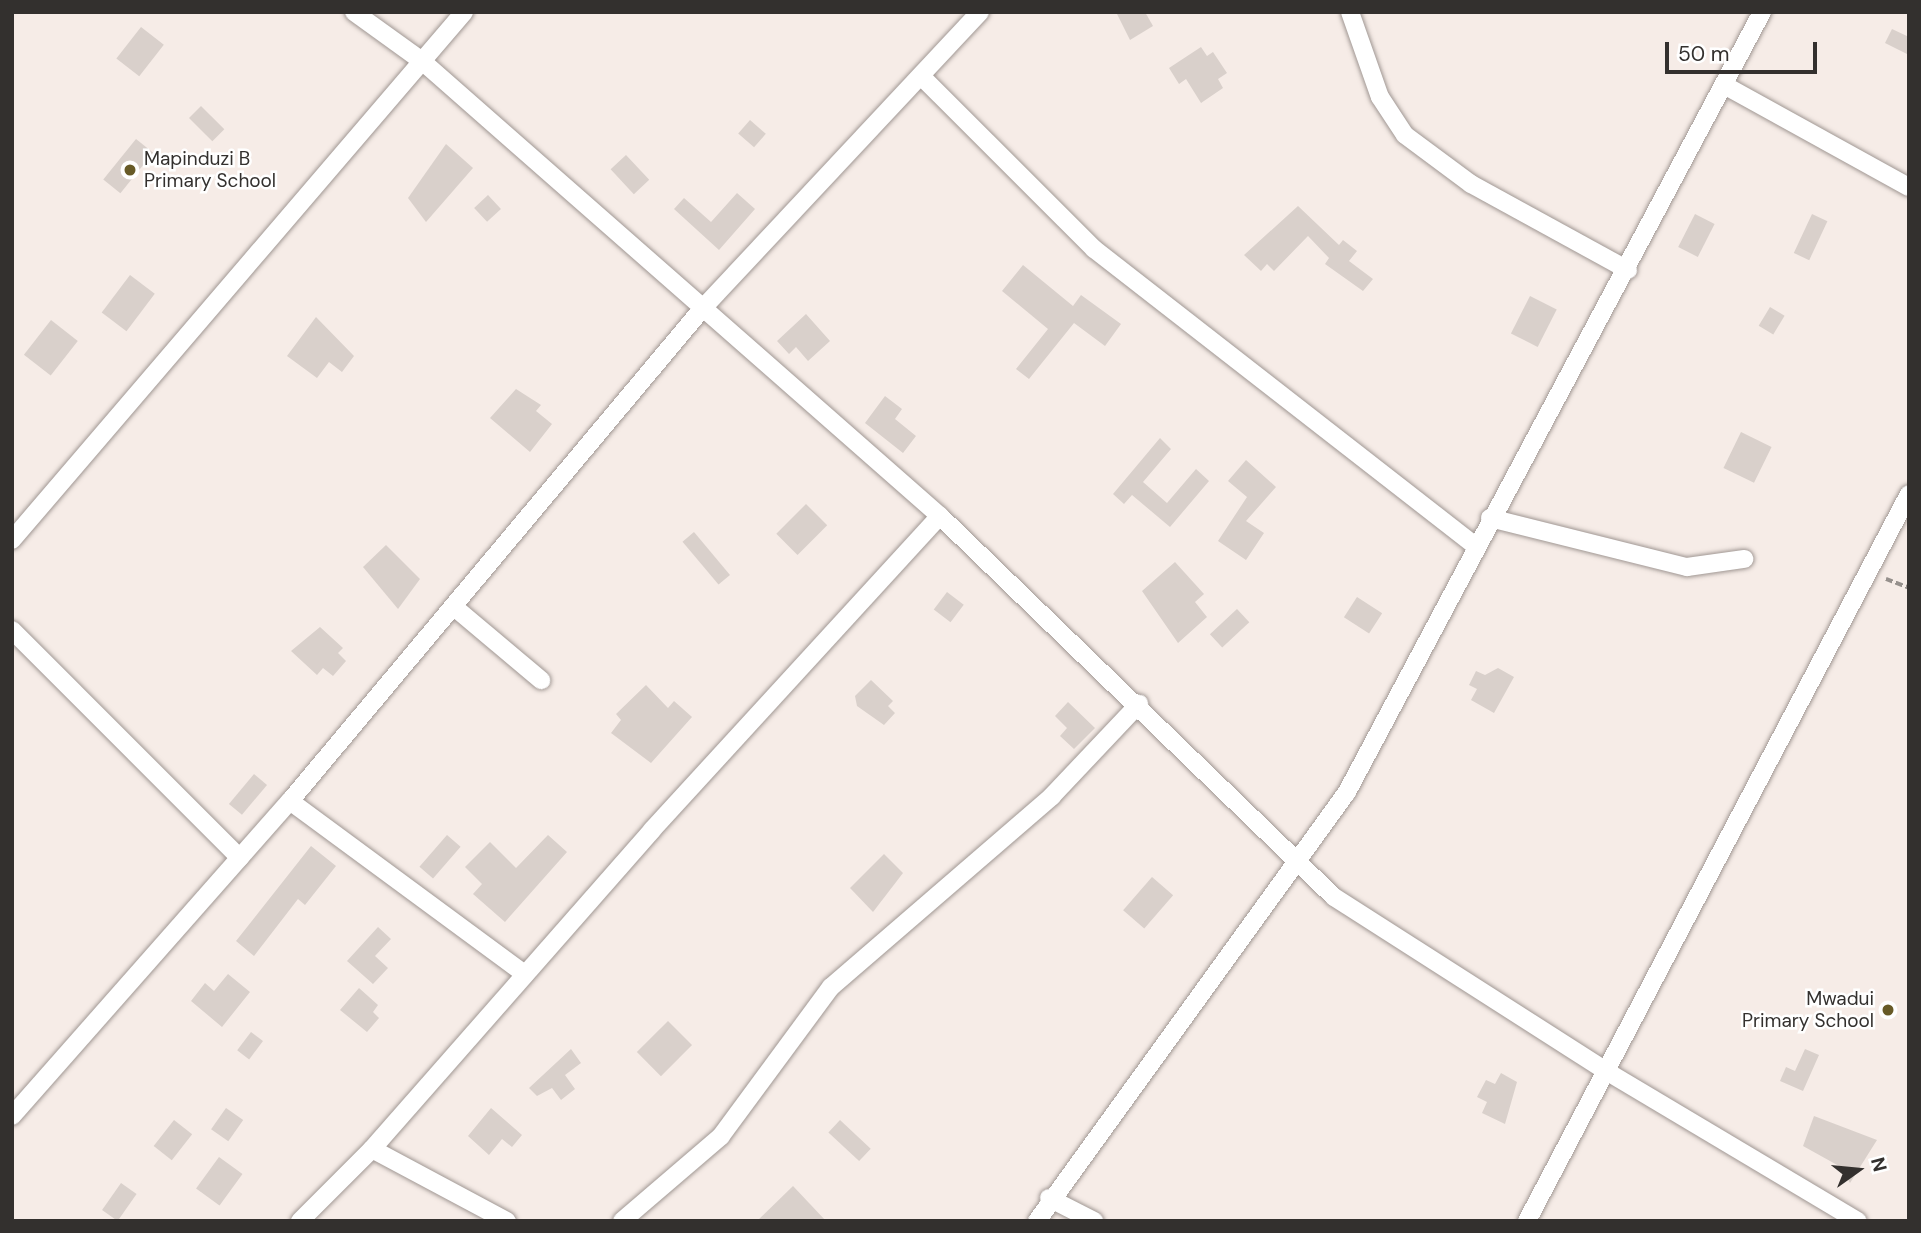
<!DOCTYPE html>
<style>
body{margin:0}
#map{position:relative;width:1921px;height:1233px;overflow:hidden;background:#f6ece7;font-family:"DM Sans",sans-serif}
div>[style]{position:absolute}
.building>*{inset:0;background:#d9d0cb;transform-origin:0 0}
.path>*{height:3.5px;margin-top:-1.75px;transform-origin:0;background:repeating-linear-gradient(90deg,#96908c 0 7px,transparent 0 10.5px)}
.roads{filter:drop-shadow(0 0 2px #a09793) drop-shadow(0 0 2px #a09793)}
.street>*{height:18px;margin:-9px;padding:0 9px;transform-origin:9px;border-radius:9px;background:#fff}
.dots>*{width:19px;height:19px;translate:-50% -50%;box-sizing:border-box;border:4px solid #fff;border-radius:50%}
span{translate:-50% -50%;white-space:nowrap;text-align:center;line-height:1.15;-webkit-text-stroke:5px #fff;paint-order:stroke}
.poi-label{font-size:19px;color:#33302e}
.left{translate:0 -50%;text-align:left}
.right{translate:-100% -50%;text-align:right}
.frame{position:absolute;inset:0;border:14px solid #33302e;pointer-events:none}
.north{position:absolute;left:1823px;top:1135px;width:70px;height:70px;-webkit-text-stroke:5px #fff;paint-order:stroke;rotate:75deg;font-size:19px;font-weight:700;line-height:28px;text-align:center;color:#33302e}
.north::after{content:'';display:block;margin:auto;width:24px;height:32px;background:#33302e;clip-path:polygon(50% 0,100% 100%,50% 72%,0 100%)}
.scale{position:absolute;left:1665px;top:42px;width:152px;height:32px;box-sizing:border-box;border:4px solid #33302e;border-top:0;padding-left:9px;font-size:21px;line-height:24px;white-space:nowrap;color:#33302e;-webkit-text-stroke:5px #fff;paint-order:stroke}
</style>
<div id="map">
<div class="building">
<div style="clip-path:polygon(1116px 12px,1145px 12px,1153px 26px,1130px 40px)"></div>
<div style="left:141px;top:27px;width:29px;height:40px;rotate:38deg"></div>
<div style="clip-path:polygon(1892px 29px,1909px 37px,1909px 55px,1885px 43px)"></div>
<div style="clip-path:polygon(1201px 47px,1207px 56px,1213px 52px,1227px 73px,1218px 79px,1223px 88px,1201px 103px,1186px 79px,1179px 84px,1169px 68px)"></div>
<div style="left:201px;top:106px;width:33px;height:17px;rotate:45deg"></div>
<div style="left:750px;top:120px;width:21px;height:18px;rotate:41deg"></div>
<div style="left:136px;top:139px;width:22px;height:52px;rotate:39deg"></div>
<div style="clip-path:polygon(446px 144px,473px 168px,426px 222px,408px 198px)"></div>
<div style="left:626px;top:155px;width:34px;height:21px;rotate:47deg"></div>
<div style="clip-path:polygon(737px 193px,755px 209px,719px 250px,674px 209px,684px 198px,711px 222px)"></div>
<div style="left:488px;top:195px;width:19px;height:19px;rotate:47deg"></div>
<div style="clip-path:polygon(1298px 206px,1339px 245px,1343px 240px,1357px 251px,1349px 261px,1373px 279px,1363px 291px,1325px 264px,1329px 258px,1308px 236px,1274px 271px,1267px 264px,1261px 271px,1244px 255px)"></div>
<div style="left:1695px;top:214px;width:22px;height:37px;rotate:27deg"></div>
<div style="left:1812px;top:214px;width:17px;height:43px;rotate:25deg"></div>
<div style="clip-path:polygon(1023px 265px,1073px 306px,1081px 295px,1121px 324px,1105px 346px,1074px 323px,1029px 379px,1016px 369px,1048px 329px,1002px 291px)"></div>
<div style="left:130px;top:275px;width:31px;height:47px;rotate:37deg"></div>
<div style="left:1530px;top:296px;width:30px;height:42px;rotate:27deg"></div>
<div style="left:1770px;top:307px;width:17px;height:22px;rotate:31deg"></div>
<div style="clip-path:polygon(806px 314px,830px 341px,808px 361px,796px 347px,789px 354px,777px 341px)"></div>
<div style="clip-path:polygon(316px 317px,354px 356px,342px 372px,329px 362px,317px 378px,287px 356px)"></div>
<div style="left:51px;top:320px;width:34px;height:44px;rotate:38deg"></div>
<div style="clip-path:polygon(516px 389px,541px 405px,536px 411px,552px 424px,530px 452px,490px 418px)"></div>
<div style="clip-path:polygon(885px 396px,902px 409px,895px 419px,916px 436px,903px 453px,865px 423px)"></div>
<div style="left:1741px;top:432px;width:34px;height:40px;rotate:26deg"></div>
<div style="clip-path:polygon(1160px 438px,1171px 449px,1143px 482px,1167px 503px,1196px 469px,1209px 481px,1170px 527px,1132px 495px,1124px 504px,1113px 494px)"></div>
<div style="clip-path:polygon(1246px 460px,1276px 487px,1246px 521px,1264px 533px,1246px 560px,1218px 541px,1247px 497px,1228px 481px)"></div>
<div style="left:806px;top:504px;width:30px;height:42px;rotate:45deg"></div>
<div style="left:694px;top:532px;width:56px;height:15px;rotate:50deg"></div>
<div style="clip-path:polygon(386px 545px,420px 579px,398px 609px,363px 567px)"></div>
<div style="clip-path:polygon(1175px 562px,1204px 594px,1195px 602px,1207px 617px,1178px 643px,1142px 591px)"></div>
<div style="left:947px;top:592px;width:21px;height:22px;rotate:37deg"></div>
<div style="left:1357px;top:597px;width:30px;height:24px;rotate:33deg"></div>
<div style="left:1237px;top:609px;width:18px;height:37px;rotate:47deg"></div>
<div style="clip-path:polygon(320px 627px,343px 648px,338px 653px,346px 661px,333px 676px,323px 668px,317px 675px,291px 651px)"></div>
<div style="clip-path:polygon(1498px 668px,1514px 677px,1494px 713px,1471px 700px,1477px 689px,1469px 685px,1476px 671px,1485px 675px)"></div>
<div style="clip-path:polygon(871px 680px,893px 701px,888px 706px,895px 713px,884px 725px,857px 706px,855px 696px)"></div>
<div style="clip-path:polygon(646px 685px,668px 708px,674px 701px,692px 717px,651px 763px,611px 733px,621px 720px,616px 714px)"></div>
<div style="clip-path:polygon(1068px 702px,1095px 728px,1074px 749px,1060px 736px,1067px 728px,1055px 716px)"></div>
<div style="left:254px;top:774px;width:17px;height:39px;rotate:40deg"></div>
<div style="left:447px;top:835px;width:18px;height:42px;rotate:41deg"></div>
<div style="clip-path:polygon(548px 835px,567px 852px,505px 922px,473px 894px,482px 884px,465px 867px,490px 842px,516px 868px)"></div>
<div style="clip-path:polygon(311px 846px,336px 866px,305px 905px,298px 899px,254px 956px,236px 941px)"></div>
<div style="clip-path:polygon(884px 854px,903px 873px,873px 912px,850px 888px)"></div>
<div style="left:1152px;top:877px;width:28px;height:44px;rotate:41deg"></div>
<div style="clip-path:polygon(378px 927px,391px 939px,375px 956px,388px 968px,373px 984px,347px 961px)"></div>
<div style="clip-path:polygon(228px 974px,250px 992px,222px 1027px,191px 1001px,205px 983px,214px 991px)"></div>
<div style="clip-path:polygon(359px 988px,378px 1005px,373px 1012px,379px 1018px,367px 1032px,340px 1010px)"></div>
<div style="left:668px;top:1021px;width:34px;height:44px;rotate:45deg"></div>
<div style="left:251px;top:1032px;width:15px;height:23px;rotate:37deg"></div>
<div style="clip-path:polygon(571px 1049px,581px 1063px,565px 1075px,575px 1089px,561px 1100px,552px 1088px,537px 1096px,529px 1088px)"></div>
<div style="clip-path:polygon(1805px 1049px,1819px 1055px,1803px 1091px,1780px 1081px,1786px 1067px,1795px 1071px)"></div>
<div style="clip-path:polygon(1501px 1073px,1517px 1082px,1505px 1124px,1482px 1113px,1487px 1102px,1477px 1097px,1486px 1080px,1495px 1084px)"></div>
<div style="left:226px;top:1108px;width:21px;height:26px;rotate:35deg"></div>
<div style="clip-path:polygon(491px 1108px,522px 1135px,512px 1147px,502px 1139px,489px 1155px,468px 1136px)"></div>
<div style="clip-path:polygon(1814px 1116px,1877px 1140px,1850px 1183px,1839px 1166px,1803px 1146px)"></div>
<div style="left:174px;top:1120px;width:23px;height:33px;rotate:38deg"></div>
<div style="left:840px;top:1120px;width:42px;height:17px;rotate:43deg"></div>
<div style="left:219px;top:1157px;width:29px;height:39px;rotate:36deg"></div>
<div style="left:121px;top:1183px;width:19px;height:33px;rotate:35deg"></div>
<div style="clip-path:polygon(793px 1186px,826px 1221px,757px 1221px)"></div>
</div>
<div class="path">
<div style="left:1886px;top:579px;width:25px;rotate:21deg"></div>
</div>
<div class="roads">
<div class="street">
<div style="left:354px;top:12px;width:84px;rotate:35.8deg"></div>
<div style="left:422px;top:61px;width:689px;rotate:41.3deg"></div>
<div style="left:940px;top:516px;width:548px;rotate:44.04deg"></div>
<div style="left:1334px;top:897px;width:323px;rotate:32.6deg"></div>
<div style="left:1606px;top:1071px;width:293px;rotate:30.8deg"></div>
<div style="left:1350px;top:12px;width:90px;rotate:70.6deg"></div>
<div style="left:1380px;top:97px;width:45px;rotate:56.7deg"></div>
<div style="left:1405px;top:135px;width:82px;rotate:36.6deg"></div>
<div style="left:1471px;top:184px;width:179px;rotate:28.7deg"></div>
<div style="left:923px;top:78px;width:242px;rotate:45deg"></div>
<div style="left:1094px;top:249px;width:483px;rotate:37.9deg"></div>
<div style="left:1724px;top:85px;width:211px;rotate:28.9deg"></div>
<div style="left:1490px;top:518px;width:203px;rotate:14deg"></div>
<div style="left:1687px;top:567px;width:58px;rotate:-8deg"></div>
<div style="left:12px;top:540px;width:695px;rotate:-49.43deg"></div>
<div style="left:454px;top:607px;width:114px;rotate:40deg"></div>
<div style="left:12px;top:630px;width:322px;rotate:45deg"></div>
<div style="left:290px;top:801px;width:292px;rotate:36.4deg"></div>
<div style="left:12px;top:1116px;width:420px;rotate:-48.6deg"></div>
<div style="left:290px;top:801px;width:642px;rotate:-50.06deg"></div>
<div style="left:702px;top:309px;width:407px;rotate:-46.9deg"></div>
<div style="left:372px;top:1149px;width:153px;rotate:28.1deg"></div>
<div style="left:1049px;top:1198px;width:51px;rotate:27.1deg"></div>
<div style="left:300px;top:1221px;width:102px;rotate:-45deg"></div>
<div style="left:372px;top:1149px;width:424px;rotate:-48.7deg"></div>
<div style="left:652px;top:830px;width:426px;rotate:-47.5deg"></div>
<div style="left:622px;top:1221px;width:130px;rotate:-40.6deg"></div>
<div style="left:721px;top:1136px;width:185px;rotate:-53.6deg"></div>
<div style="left:831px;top:987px;width:292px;rotate:-40.8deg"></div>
<div style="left:1052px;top:796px;width:127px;rotate:-46.6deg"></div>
<div style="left:1037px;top:1221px;width:529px;rotate:-54.15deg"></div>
<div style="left:1347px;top:792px;width:884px;rotate:-61.98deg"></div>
<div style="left:1527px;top:1221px;width:821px;rotate:-62.28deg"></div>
</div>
</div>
<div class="dots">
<div style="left:130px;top:170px;background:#675a27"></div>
<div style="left:1888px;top:1010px;background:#675a27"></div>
</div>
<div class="poi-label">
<span class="left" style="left:144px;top:170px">Mapinduzi B<br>Primary School</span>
<span class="right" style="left:1874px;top:1010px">Mwadui<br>Primary School</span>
</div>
<div class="frame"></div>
<div class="north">N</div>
<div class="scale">50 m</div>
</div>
